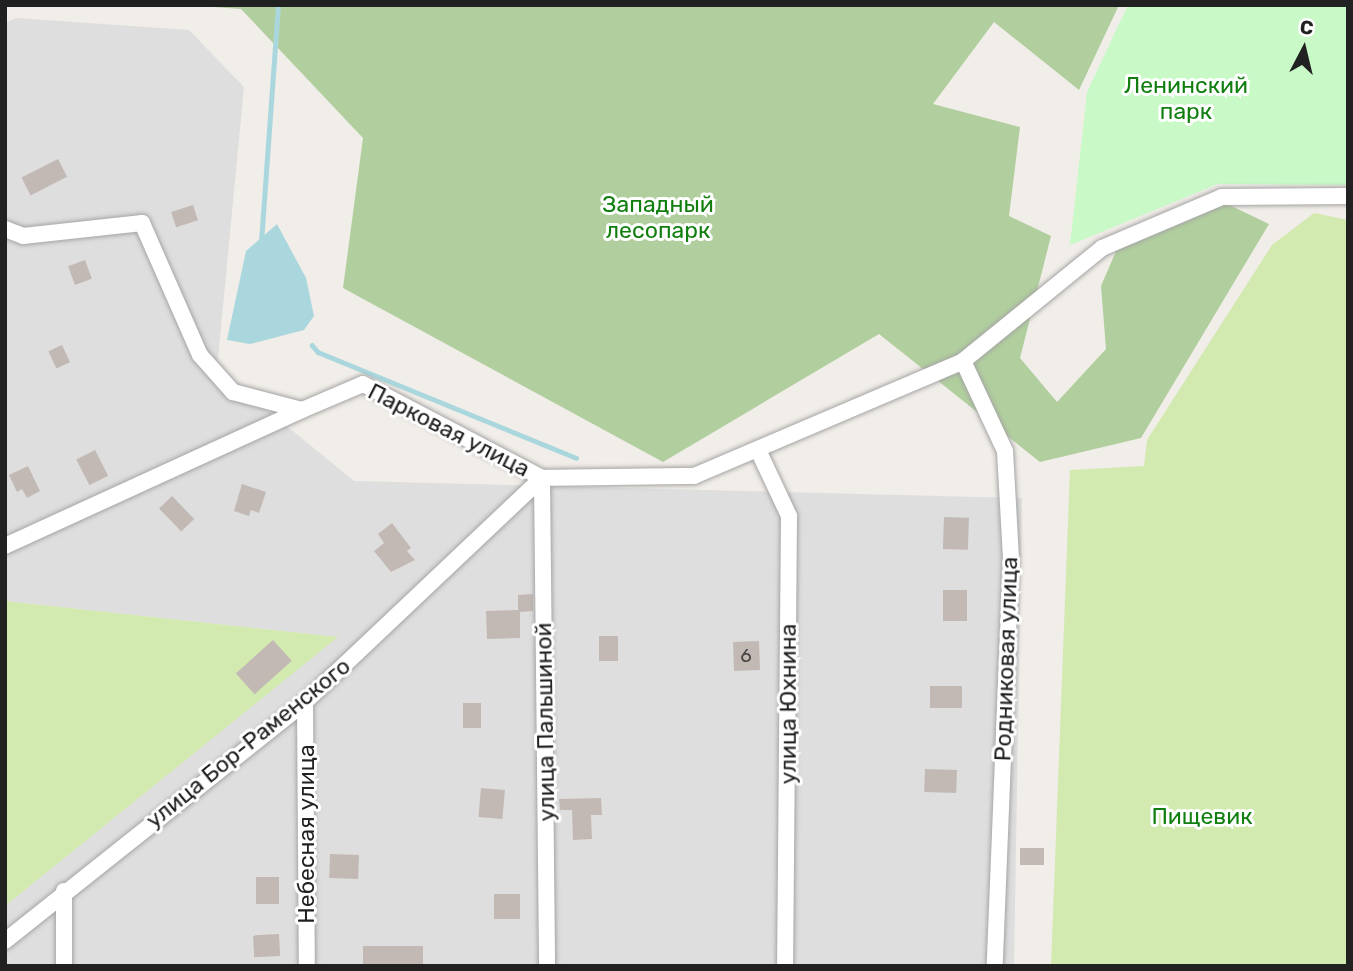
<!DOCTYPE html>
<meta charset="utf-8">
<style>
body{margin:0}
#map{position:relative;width:1353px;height:971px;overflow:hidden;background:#f1ede8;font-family:Rubik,sans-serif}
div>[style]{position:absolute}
.residential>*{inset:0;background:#dfdede}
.grass>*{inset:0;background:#d2e9b0}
.forest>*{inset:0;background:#b1cf9e}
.park>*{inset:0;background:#c8f9c7}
.water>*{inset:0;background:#aad7dd}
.stream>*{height:4.5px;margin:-2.25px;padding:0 2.25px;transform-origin:2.25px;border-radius:2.25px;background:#aad7dd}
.building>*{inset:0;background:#c2b9b4;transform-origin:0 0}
.roads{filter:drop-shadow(0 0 2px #a5a5a5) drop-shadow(0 0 2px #a5a5a5)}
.minor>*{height:16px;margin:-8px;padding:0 8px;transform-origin:8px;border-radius:8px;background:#fff}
span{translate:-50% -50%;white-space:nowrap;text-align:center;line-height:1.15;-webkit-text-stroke:6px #fff;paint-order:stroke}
.number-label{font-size:19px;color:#494746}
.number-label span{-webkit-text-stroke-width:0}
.park-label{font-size:23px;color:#107f0f}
.street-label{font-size:23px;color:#212121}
.frame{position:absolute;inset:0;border:7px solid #212121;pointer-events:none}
.north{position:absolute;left:1269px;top:14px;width:70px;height:70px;-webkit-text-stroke:5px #fff;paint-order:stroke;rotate:7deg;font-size:19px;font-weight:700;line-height:28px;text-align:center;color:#212121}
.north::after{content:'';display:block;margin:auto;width:24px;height:32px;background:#212121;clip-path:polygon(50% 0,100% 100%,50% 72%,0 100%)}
</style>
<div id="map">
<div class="residential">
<div style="clip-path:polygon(16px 18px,189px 30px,244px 87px,217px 369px,354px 481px,1022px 498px,1014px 966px,5px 966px,5px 906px,337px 637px,5px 601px,5px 23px)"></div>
</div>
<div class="grass">
<div style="clip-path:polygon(1314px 213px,1348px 220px,1348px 966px,1051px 966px,1070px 470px,1144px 466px,1147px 440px,1272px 245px)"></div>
<div style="clip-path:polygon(5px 601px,338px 637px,5px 906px)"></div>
</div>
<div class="forest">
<div style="clip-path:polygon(186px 5px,1119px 5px,1079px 90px,994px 22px,933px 104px,1020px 127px,1009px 216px,1051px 236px,1020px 358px,1057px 402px,1106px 349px,1101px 286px,1117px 249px,1223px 202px,1269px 224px,1141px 438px,1040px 462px,879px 334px,663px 462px,343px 288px,363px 138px,241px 9px)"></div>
</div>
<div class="park">
<div style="clip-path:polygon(1128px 5px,1348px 5px,1348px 185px,1218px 184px,1070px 245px,1087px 92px)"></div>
</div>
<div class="water">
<div style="clip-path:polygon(277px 224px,306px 278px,314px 316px,304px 330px,250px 344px,227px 340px,246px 251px)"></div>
</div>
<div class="stream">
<div style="left:261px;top:242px;width:238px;rotate:-85.9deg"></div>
<div style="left:312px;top:345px;width:9px;rotate:49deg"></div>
<div style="left:318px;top:352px;width:279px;rotate:22.3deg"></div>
</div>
<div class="building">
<div style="left:58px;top:159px;width:20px;height:41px;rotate:63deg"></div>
<div style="left:193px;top:205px;width:16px;height:23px;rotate:72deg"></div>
<div style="left:85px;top:260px;width:20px;height:18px;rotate:70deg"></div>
<div style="left:62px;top:345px;width:19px;height:15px;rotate:65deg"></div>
<div style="left:95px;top:450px;width:29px;height:21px;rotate:63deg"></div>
<div style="clip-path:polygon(28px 466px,40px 491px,27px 498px,22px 489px,17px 492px,9px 475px)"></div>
<div style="clip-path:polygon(242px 484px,266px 492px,259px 513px,251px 510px,249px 516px,234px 511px)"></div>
<div style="left:172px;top:496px;width:32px;height:18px;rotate:46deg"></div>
<div style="left:944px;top:517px;width:25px;height:32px;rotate:2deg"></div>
<div style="clip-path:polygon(392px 523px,411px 548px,407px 551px,415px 560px,391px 572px,374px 551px,384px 543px,378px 534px)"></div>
<div style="left:943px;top:590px;width:24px;height:31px"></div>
<div style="clip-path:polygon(533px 594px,533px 611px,520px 612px,520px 638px,487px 639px,486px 611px,518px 610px,518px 595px)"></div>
<div style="left:599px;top:636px;width:19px;height:25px"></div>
<div style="left:273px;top:640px;width:28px;height:50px;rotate:48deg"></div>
<div style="left:759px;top:641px;width:29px;height:26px;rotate:88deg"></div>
<div style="left:930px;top:686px;width:32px;height:22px"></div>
<div style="left:463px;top:703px;width:18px;height:25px"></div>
<div style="left:925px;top:769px;width:32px;height:23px;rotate:2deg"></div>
<div style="left:481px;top:788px;width:24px;height:29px;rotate:5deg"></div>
<div style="clip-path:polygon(601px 798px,602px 815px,591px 815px,592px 839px,573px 840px,572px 810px,560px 810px,559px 799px)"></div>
<div style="left:1044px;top:848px;width:17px;height:24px;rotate:90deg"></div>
<div style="left:330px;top:854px;width:29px;height:24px;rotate:2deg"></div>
<div style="left:256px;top:877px;width:23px;height:27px"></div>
<div style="left:494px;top:894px;width:26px;height:25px"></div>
<div style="left:279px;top:934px;width:22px;height:26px;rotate:87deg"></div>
<div style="left:363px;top:946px;width:60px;height:20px"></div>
</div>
<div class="roads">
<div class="minor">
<div style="left:5px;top:229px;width:19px;rotate:21deg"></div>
<div style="left:23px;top:236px;width:120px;rotate:-6.2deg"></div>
<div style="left:142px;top:223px;width:144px;rotate:66.3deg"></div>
<div style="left:200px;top:355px;width:50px;rotate:48.3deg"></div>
<div style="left:233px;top:392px;width:71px;rotate:14.6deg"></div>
<div style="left:302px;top:410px;width:66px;rotate:-23.1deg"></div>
<div style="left:363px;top:384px;width:202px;rotate:27.7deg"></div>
<div style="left:542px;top:478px;width:152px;rotate:-0.8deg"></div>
<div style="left:694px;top:476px;width:293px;rotate:-23.1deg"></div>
<div style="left:963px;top:361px;width:179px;rotate:-39.1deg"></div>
<div style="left:1102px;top:248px;width:130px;rotate:-23deg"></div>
<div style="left:1222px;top:197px;width:126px;rotate:-0.5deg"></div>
<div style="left:963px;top:361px;width:99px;rotate:65deg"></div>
<div style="left:1005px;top:451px;width:108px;rotate:86.8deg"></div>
<div style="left:1011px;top:559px;width:407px;rotate:92.3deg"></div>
<div style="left:758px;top:450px;width:73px;rotate:64.8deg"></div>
<div style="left:789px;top:516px;width:450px;rotate:90.5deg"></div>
<div style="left:542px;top:478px;width:488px;rotate:89.4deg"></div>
<div style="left:5px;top:546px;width:327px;rotate:-24.6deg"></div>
<div style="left:305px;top:702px;width:264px;rotate:89.6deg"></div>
<div style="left:5px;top:941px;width:384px;rotate:-38.5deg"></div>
<div style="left:305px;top:702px;width:326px;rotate:-43.4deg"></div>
<div style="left:64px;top:966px;width:75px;rotate:-90deg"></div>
</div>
</div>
<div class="number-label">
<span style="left:746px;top:656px">6</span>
</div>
<div class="park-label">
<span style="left:1186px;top:98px">Ленинский<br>парк</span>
<span style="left:658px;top:217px">Западный<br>лесопарк</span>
<span style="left:1202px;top:816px">Пищевик</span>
</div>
<div class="street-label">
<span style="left:449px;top:430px;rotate:27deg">Парковая улица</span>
<span style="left:1006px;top:659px;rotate:-88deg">Родниковая улица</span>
<span style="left:788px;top:704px;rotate:-90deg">улица Юхнина</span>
<span style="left:545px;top:722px;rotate:-91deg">улица Пальшиной</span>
<span style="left:248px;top:743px;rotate:-39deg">улица Бор-Раменского</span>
<span style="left:306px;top:834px;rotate:-90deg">Небесная улица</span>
</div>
<div class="frame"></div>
<div class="north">С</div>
</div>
